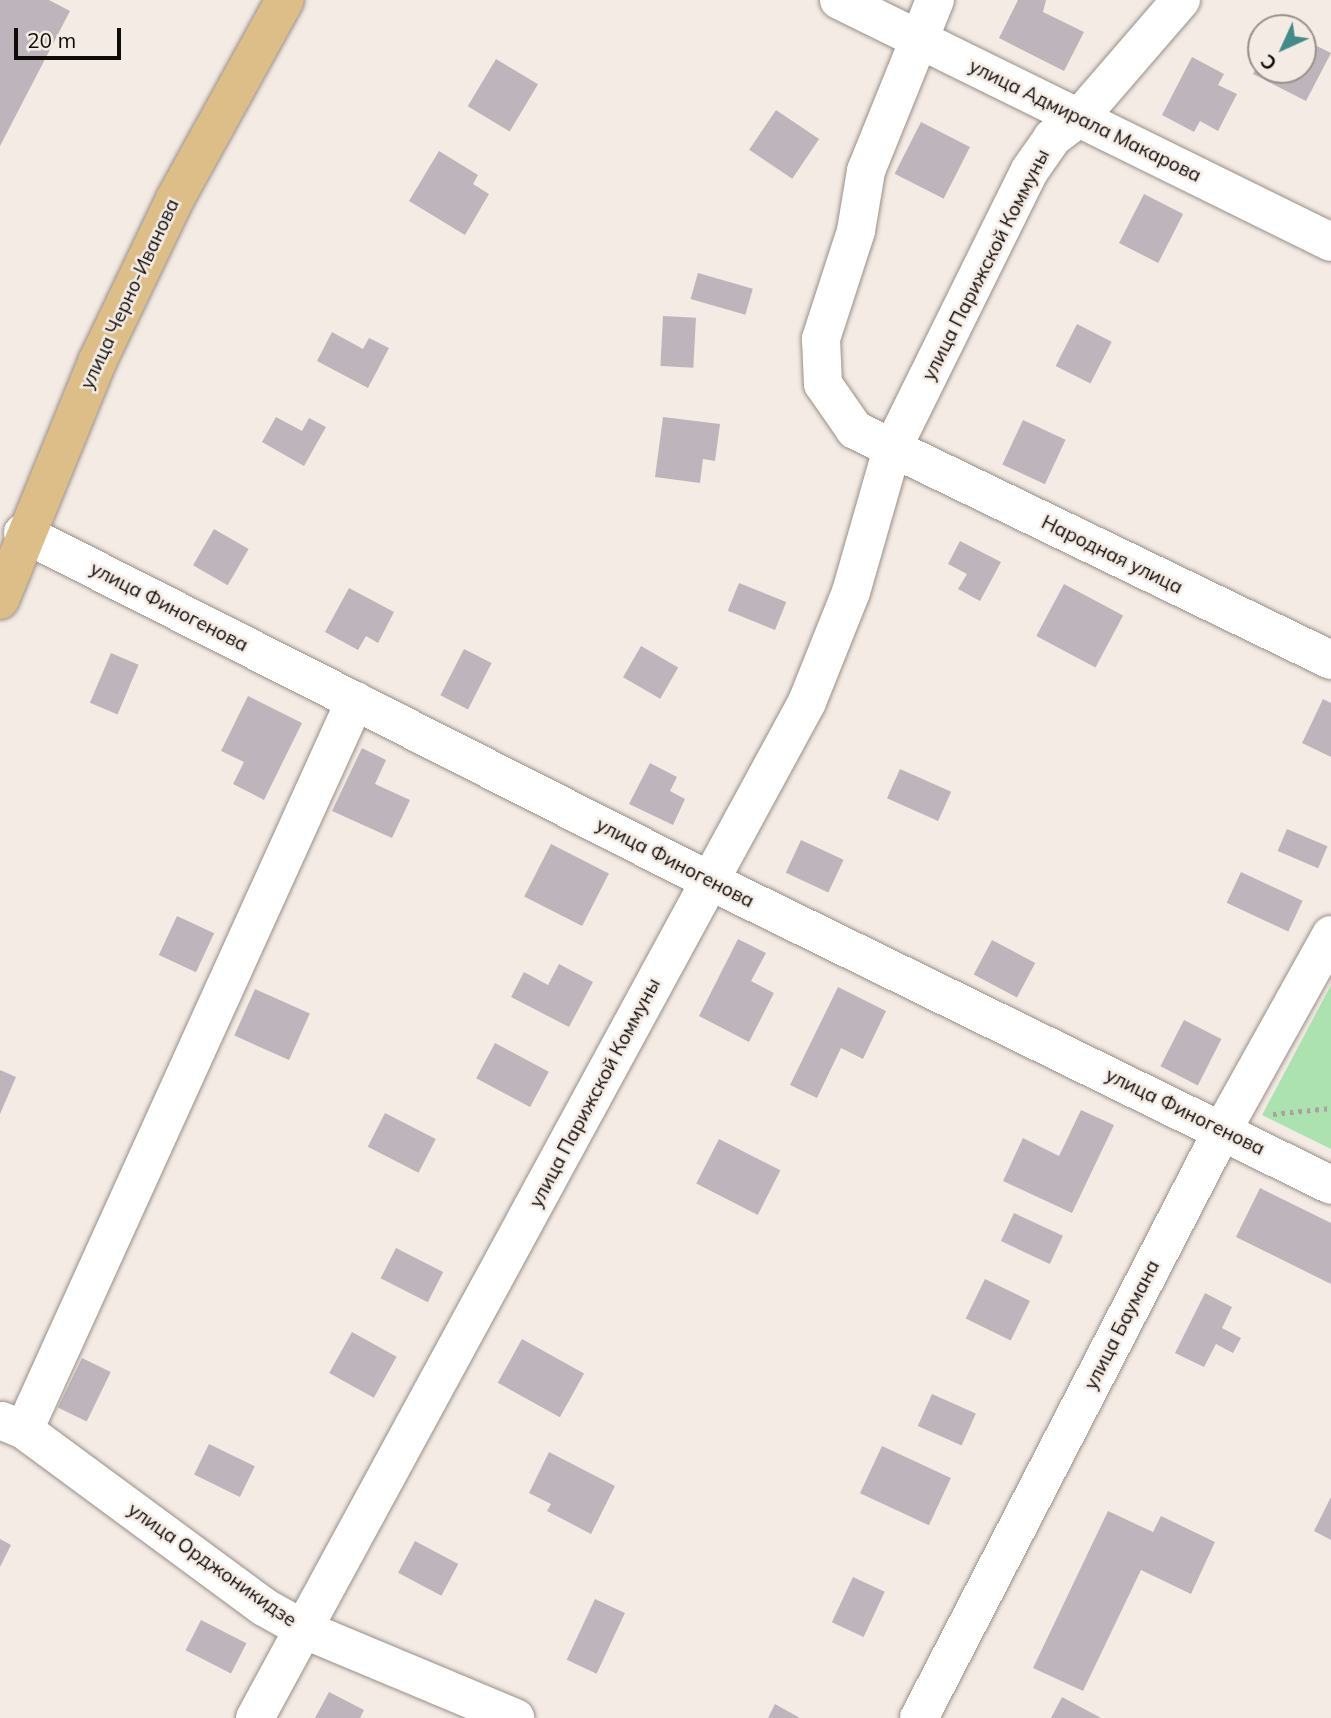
<!DOCTYPE html>
<meta charset="utf-8">
<style>
body{margin:0}
#map{position:relative;width:1331px;height:1718px;overflow:hidden;background:#f5ebe5;font-family:Mulish,sans-serif}
div>[style]{position:absolute}
.green>*{inset:0;background:#ace1b0}
.building>*{inset:0;background:#beb5bc;transform-origin:0 0}
.path>*{height:4.5px;margin-top:-2.25px;transform-origin:0;background:repeating-linear-gradient(90deg,#aaa29d 0 3.5px,transparent 0 8.5px)}
.roads{filter:drop-shadow(0 0 2px #988f89) drop-shadow(0 0 2px #988f89)}
.minor>*{height:38px;margin:-19px;padding:0 19px;transform-origin:19px;border-radius:19px;background:#fff}
.major>*{height:38px;margin:-19px;padding:0 19px;transform-origin:19px;border-radius:19px;background:#ddbe89}
span{translate:-50% -50%;white-space:nowrap;text-align:center;line-height:1.15;-webkit-text-stroke:5px #f5ebe5;paint-order:stroke}
.street-label{font-size:19px;color:#0e0b09}
.north{position:absolute;left:1247px;top:14px;width:70px;height:70px;box-sizing:border-box;background:#f5ebe5;border:2px solid #99918d;border-radius:50%;rotate:225deg;font-size:19px;font-weight:700;line-height:28px;text-align:center;color:#0e0b09}
.north::after{content:'';display:block;margin:auto;width:24px;height:32px;background:#438b89;clip-path:polygon(50% 0,100% 100%,50% 72%,0 100%)}
.scale{position:absolute;left:14px;top:28px;width:107px;height:32px;box-sizing:border-box;border:4px solid #0e0b09;border-top:0;padding-left:9px;font-size:21px;line-height:24px;white-space:nowrap;color:#0e0b09;-webkit-text-stroke:5px #f5ebe5;paint-order:stroke}
</style>
<div id="map">
<div class="green">
<div style="clip-path:polygon(1331px 985px,1331px 1149px,1262px 1115px)"></div>
</div>
<div class="building">
<div style="clip-path:polygon(0 0,49px 0,70px 11px,0 146px)"></div>
<div style="clip-path:polygon(1018px 0,1046px 0,1043px 12px,1084px 32px,1064px 71px,999px 38px)"></div>
<div style="clip-path:polygon(1303px 39px,1331px 53px,1306px 101px,1253px 74px,1261px 58px,1261px 70px,1303px 70px)"></div>
<div style="clip-path:polygon(1192px 57px,1224px 74px,1218px 85px,1237px 94px,1218px 131px,1200px 121px,1194px 132px,1162px 115px)"></div>
<div style="left:496px;top:59px;width:49px;height:55px;rotate:31deg"></div>
<div style="left:776px;top:110px;width:52px;height:48px;rotate:34deg"></div>
<div style="left:921px;top:122px;width:55px;height:58px;rotate:27deg"></div>
<div style="clip-path:polygon(439px 151px,478px 175px,473px 184px,489px 194px,465px 235px,409px 201px)"></div>
<div style="left:1144px;top:194px;width:44px;height:55px;rotate:27deg"></div>
<div style="left:698px;top:273px;width:57px;height:27px;rotate:16deg"></div>
<div style="left:663px;top:316px;width:33px;height:50px;rotate:3deg"></div>
<div style="left:1077px;top:324px;width:39px;height:47px;rotate:27deg"></div>
<div style="clip-path:polygon(332px 332px,363px 349px,369px 338px,389px 348px,368px 388px,317px 361px)"></div>
<div style="clip-path:polygon(276px 417px,302px 431px,309px 418px,326px 427px,304px 466px,262px 442px)"></div>
<div style="clip-path:polygon(663px 417px,720px 424px,715px 461px,703px 459px,700px 483px,655px 477px)"></div>
<div style="left:1023px;top:420px;width:47px;height:49px;rotate:25deg"></div>
<div style="left:214px;top:529px;width:40px;height:42px;rotate:30deg"></div>
<div style="clip-path:polygon(960px 541px,1001px 562px,980px 601px,958px 589px,967px 574px,948px 564px)"></div>
<div style="left:739px;top:583px;width:51px;height:30px;rotate:22deg"></div>
<div style="left:1064px;top:584px;width:67px;height:59px;rotate:28deg"></div>
<div style="clip-path:polygon(349px 588px,394px 612px,378px 643px,366px 636px,358px 650px,325px 632px)"></div>
<div style="left:641px;top:646px;width:43px;height:36px;rotate:30deg"></div>
<div style="left:464px;top:649px;width:31px;height:52px;rotate:27deg"></div>
<div style="left:111px;top:653px;width:30px;height:54px;rotate:23deg"></div>
<div style="clip-path:polygon(248px 696px,302px 723px,264px 800px,233px 784px,244px 762px,221px 751px)"></div>
<div style="clip-path:polygon(1323px 699px,1331px 703px,1331px 757px,1302px 743px)"></div>
<div style="clip-path:polygon(362px 748px,386px 760px,375px 784px,410px 800px,392px 838px,332px 811px)"></div>
<div style="clip-path:polygon(650px 763px,677px 777px,670px 791px,685px 799px,673px 825px,629px 804px)"></div>
<div style="left:900px;top:769px;width:56px;height:32px;rotate:24deg"></div>
<div style="left:1287px;top:829px;width:44px;height:24px;rotate:23deg"></div>
<div style="left:801px;top:840px;width:47px;height:36px;rotate:25deg"></div>
<div style="left:551px;top:844px;width:65px;height:59px;rotate:27deg"></div>
<div style="left:1241px;top:872px;width:68px;height:34px;rotate:25deg"></div>
<div style="left:177px;top:916px;width:41px;height:43px;rotate:25deg"></div>
<div style="clip-path:polygon(738px 939px,766px 953px,751px 981px,774px 993px,749px 1042px,699px 1016px)"></div>
<div style="left:992px;top:940px;width:49px;height:39px;rotate:28deg"></div>
<div style="clip-path:polygon(559px 964px,593px 982px,569px 1027px,511px 997px,524px 972px,548px 985px)"></div>
<div style="clip-path:polygon(838px 987px,886px 1011px,863px 1059px,841px 1048px,817px 1098px,790px 1085px)"></div>
<div style="left:255px;top:989px;width:60px;height:51px;rotate:24deg"></div>
<div style="left:1184px;top:1020px;width:42px;height:52px;rotate:27deg"></div>
<div style="left:495px;top:1043px;width:61px;height:40px;rotate:28deg"></div>
<div style="clip-path:polygon(0 1070px,16px 1077px,0 1114px)"></div>
<div style="clip-path:polygon(1081px 1110px,1114px 1125px,1072px 1213px,1003px 1181px,1023px 1138px,1059px 1156px)"></div>
<div style="left:385px;top:1113px;width:57px;height:38px;rotate:27deg"></div>
<div style="left:719px;top:1139px;width:69px;height:50px;rotate:27deg"></div>
<div style="clip-path:polygon(1260px 1188px,1331px 1223px,1331px 1284px,1236px 1237px)"></div>
<div style="left:1014px;top:1213px;width:54px;height:31px;rotate:25deg"></div>
<div style="left:396px;top:1248px;width:53px;height:34px;rotate:27deg"></div>
<div style="left:985px;top:1279px;width:50px;height:44px;rotate:26deg"></div>
<div style="clip-path:polygon(1205px 1293px,1232px 1307px,1222px 1328px,1241px 1338px,1233px 1353px,1216px 1344px,1204px 1367px,1175px 1353px)"></div>
<div style="left:352px;top:1332px;width:51px;height:47px;rotate:29deg"></div>
<div style="left:522px;top:1339px;width:71px;height:50px;rotate:29deg"></div>
<div style="left:82px;top:1358px;width:32px;height:55px;rotate:26deg"></div>
<div style="left:932px;top:1394px;width:48px;height:35px;rotate:24deg"></div>
<div style="left:209px;top:1444px;width:51px;height:34px;rotate:26deg"></div>
<div style="left:882px;top:1446px;width:76px;height:52px;rotate:25deg"></div>
<div style="clip-path:polygon(549px 1452px,615px 1486px,591px 1534px,547px 1511px,551px 1504px,529px 1493px)"></div>
<div style="clip-path:polygon(1331px 1497px,1331px 1540px,1314px 1531px)"></div>
<div style="clip-path:polygon(1108px 1511px,1153px 1532px,1161px 1516px,1215px 1542px,1191px 1594px,1141px 1570px,1083px 1691px,1033px 1668px)"></div>
<div style="clip-path:polygon(0 1539px,11px 1545px,0 1567px)"></div>
<div style="left:415px;top:1541px;width:49px;height:36px;rotate:28deg"></div>
<div style="left:853px;top:1577px;width:35px;height:50px;rotate:25deg"></div>
<div style="left:595px;top:1599px;width:33px;height:67px;rotate:25deg"></div>
<div style="left:201px;top:1620px;width:51px;height:34px;rotate:27deg"></div>
<div style="clip-path:polygon(329px 1692px,364px 1710px,360px 1718px,315px 1718px)"></div>
<div style="clip-path:polygon(1062px 1697px,1101px 1718px,1051px 1718px)"></div>
<div style="clip-path:polygon(775px 1704px,800px 1718px,768px 1718px)"></div>
</div>
<div class="path">
<div style="left:1273px;top:1114px;width:58px;rotate:-5.9deg"></div>
</div>
<div class="roads">
<div class="minor">
<div style="left:839px;top:0;width:548px;rotate:26.19deg"></div>
<div style="left:935px;top:0;width:184px;rotate:112deg"></div>
<div style="left:866px;top:171px;width:61px;rotate:99.5deg"></div>
<div style="left:856px;top:231px;width:114px;rotate:108deg"></div>
<div style="left:821px;top:339px;width:45px;rotate:87.5deg"></div>
<div style="left:823px;top:384px;width:56px;rotate:55.2deg"></div>
<div style="left:855px;top:430px;width:529px;rotate:25.79deg"></div>
<div style="left:23px;top:533px;width:770px;rotate:26.86deg"></div>
<div style="left:710px;top:881px;width:691px;rotate:26.08deg"></div>
<div style="left:2px;top:1421px;width:24px;rotate:22deg"></div>
<div style="left:24px;top:1430px;width:298px;rotate:36.4deg"></div>
<div style="left:264px;top:1607px;width:47px;rotate:29.3deg"></div>
<div style="left:305px;top:1630px;width:228px;rotate:22.7deg"></div>
<div style="left:24px;top:1430px;width:801px;rotate:-65.58deg"></div>
<div style="left:255px;top:1718px;width:1156px;rotate:-61.48deg"></div>
<div style="left:807px;top:702px;width:118px;rotate:-68.2deg"></div>
<div style="left:851px;top:592px;width:149px;rotate:-74deg"></div>
<div style="left:892px;top:449px;width:311px;rotate:-63.7deg"></div>
<div style="left:1030px;top:170px;width:39px;rotate:-55deg"></div>
<div style="left:1052px;top:138px;width:34px;rotate:-37deg"></div>
<div style="left:1079px;top:118px;width:156px;rotate:-49.2deg"></div>
<div style="left:919px;top:1718px;width:663px;rotate:-62.7deg"></div>
<div style="left:1223px;top:1129px;width:222px;rotate:-60.9deg"></div>
</div>
<div class="major">
<div style="left:0;top:600px;width:257px;rotate:-67.8deg"></div>
<div style="left:97px;top:362px;width:181px;rotate:-64.4deg"></div>
<div style="left:175px;top:199px;width:227px;rotate:-61.1deg"></div>
</div>
</div>
<div class="street-label">
<span style="left:1085px;top:121px;rotate:26deg">улица Адмирала Макарова</span>
<span style="left:986px;top:265px;rotate:-63deg">улица Парижской Коммуны</span>
<span style="left:130px;top:294px;rotate:-65deg">улица Черно-Иванова</span>
<span style="left:1112px;top:555px;rotate:26deg">Народная улица</span>
<span style="left:169px;top:607px;rotate:27deg">улица Финогенова</span>
<span style="left:675px;top:863px;rotate:27deg">улица Финогенова</span>
<span style="left:595px;top:1093px;rotate:-62deg">улица Парижской Коммуны</span>
<span style="left:1185px;top:1112px;rotate:26deg">улица Финогенова</span>
<span style="left:1122px;top:1325px;rotate:-63deg">улица Баумана</span>
<span style="left:212px;top:1565px;rotate:35deg">улица Орджоникидзе</span>
</div>
<div class="north">С</div>
<div class="scale">20 m</div>
</div>
